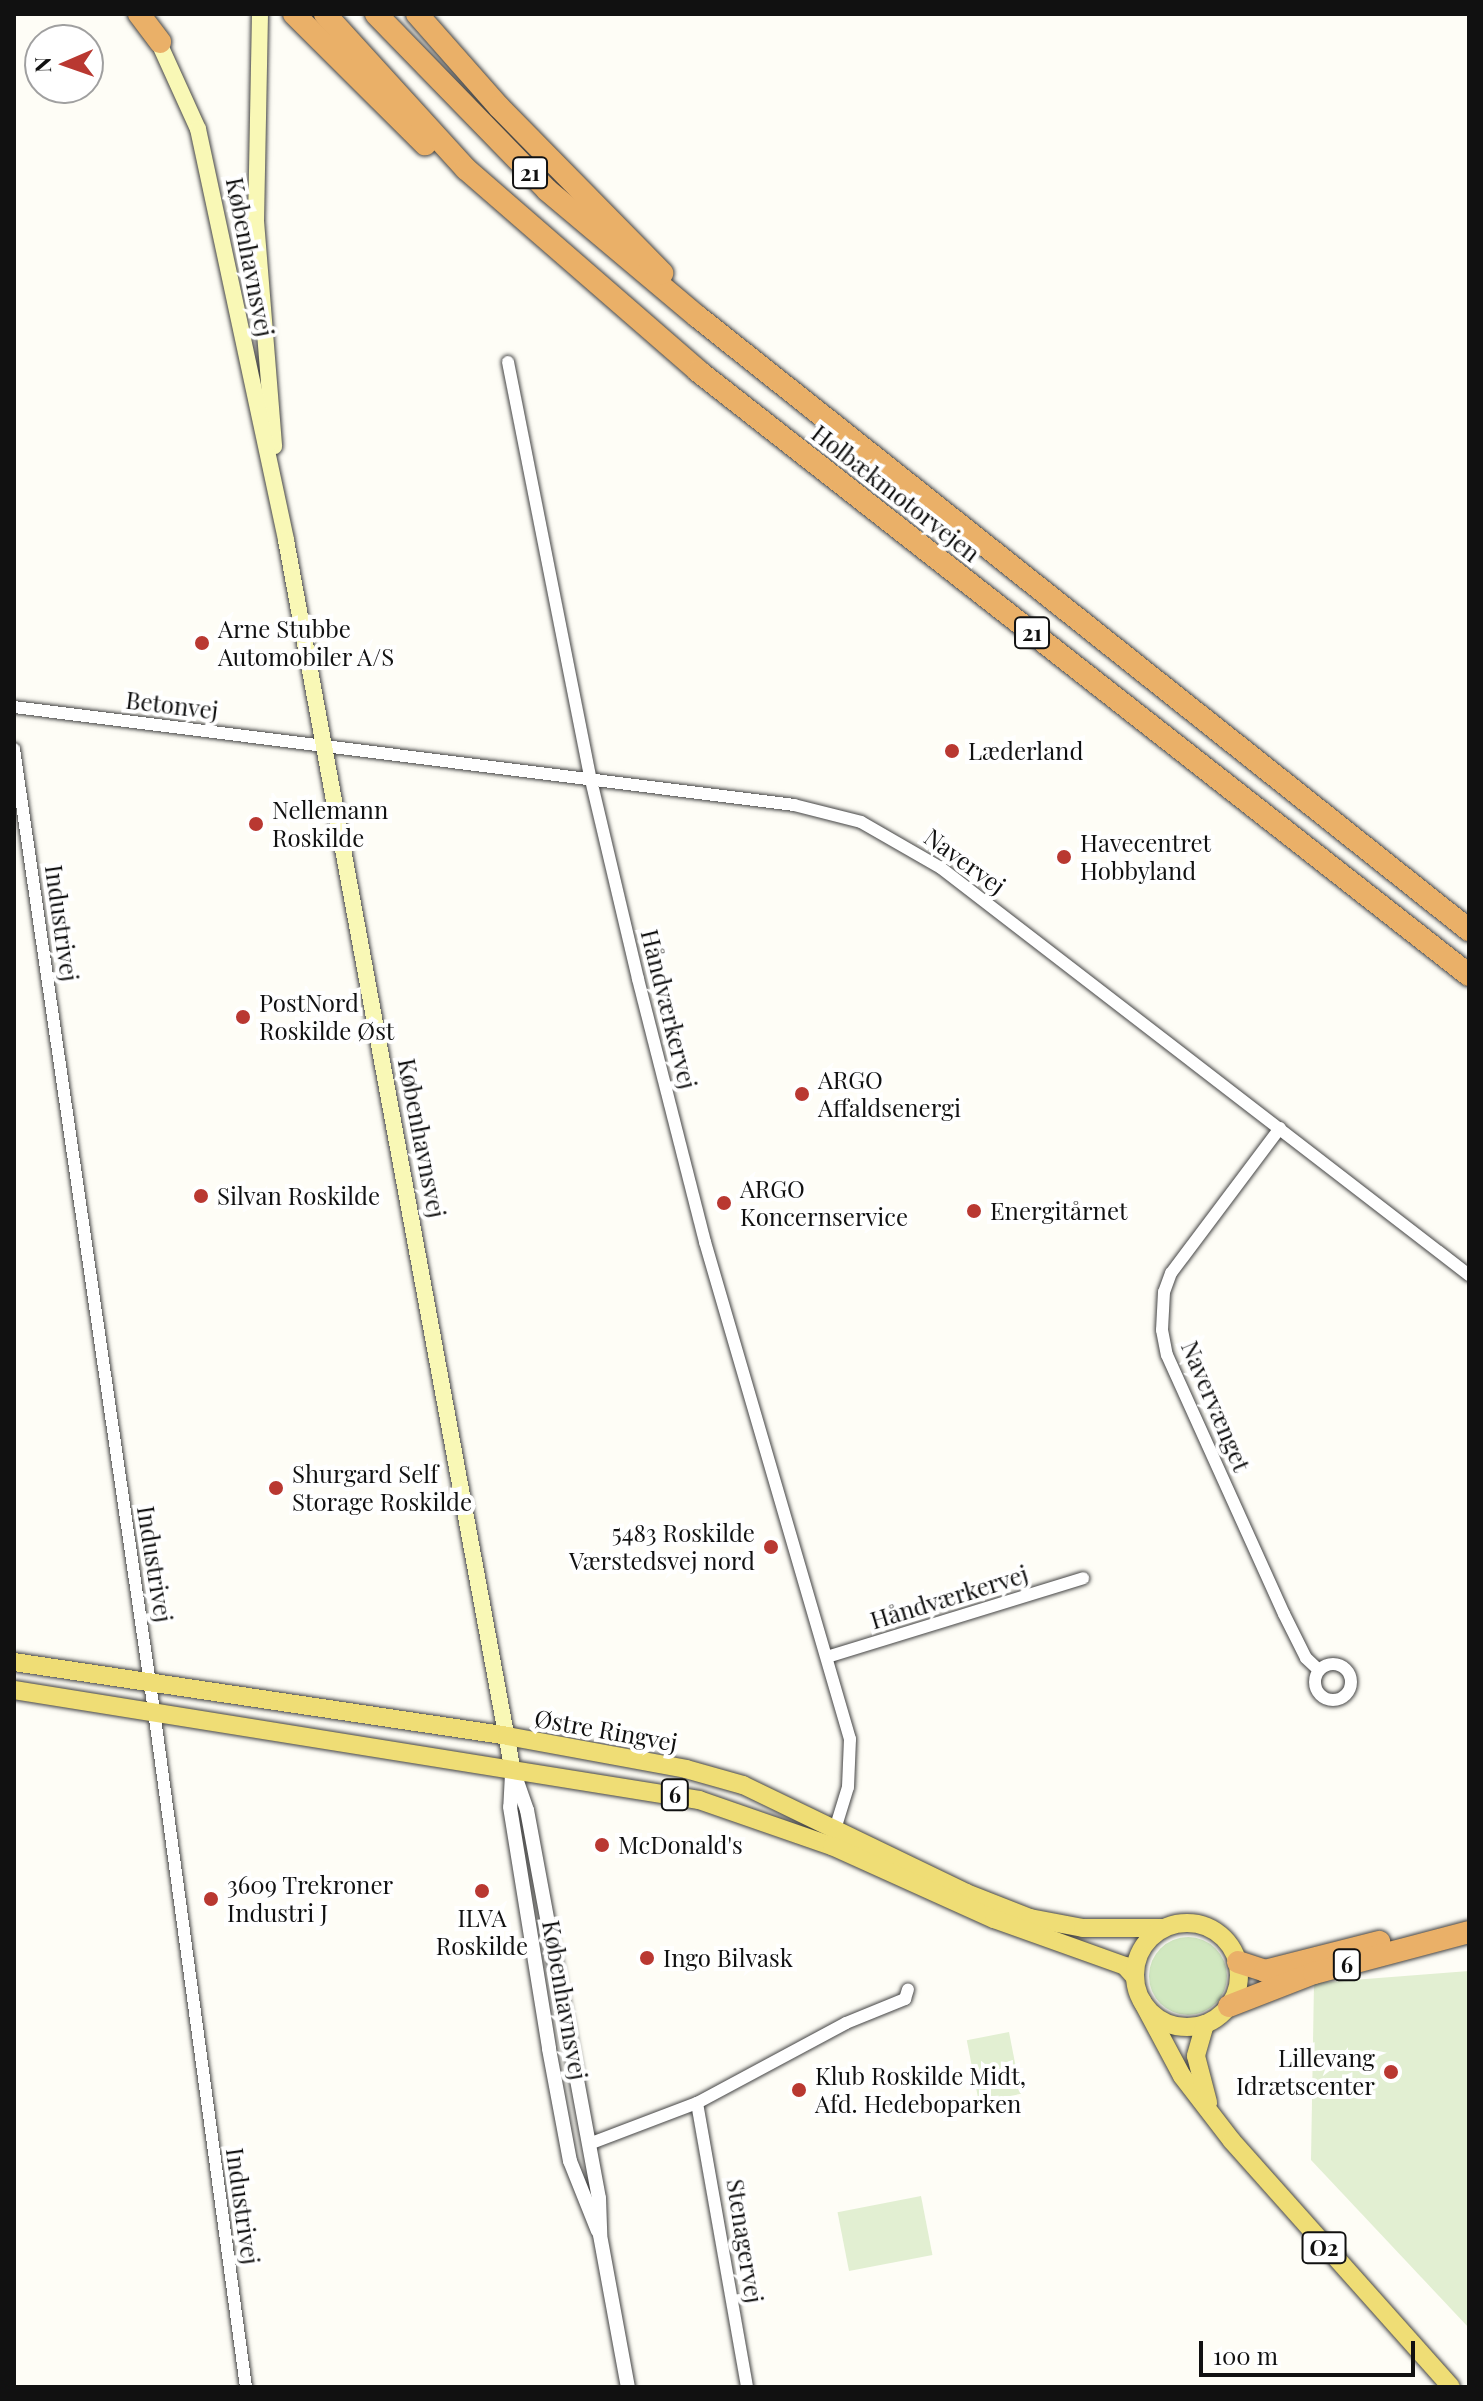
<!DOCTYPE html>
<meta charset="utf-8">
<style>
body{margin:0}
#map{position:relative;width:1483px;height:2401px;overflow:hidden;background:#fefdf6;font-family:"Playfair Display",serif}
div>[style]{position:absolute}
.green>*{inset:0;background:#d1e8c0}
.round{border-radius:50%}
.pitch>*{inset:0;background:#e2efd2;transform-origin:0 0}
.roads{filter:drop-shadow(0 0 2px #444) drop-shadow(0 0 2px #444)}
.minor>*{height:12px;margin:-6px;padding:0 6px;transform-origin:6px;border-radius:6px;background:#fff}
.minor>.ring{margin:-6px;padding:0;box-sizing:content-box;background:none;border:12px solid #fff;border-radius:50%}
.tertiary>*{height:14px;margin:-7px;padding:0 7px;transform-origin:7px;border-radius:7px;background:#fff}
.secondary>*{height:16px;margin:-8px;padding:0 8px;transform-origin:8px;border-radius:8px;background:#f9f8b6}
.primary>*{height:18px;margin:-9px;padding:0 9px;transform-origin:9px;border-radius:9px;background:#efdd75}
.primary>.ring{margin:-9px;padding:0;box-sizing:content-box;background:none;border:18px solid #efdd75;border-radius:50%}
.motorway>*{height:22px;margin:-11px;padding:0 11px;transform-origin:11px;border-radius:11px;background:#eab068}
.dots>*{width:22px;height:22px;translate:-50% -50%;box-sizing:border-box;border:4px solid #fff;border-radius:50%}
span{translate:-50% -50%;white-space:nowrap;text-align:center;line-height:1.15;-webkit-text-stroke:8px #fff;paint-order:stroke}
.shield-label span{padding:2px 6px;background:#fff;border:2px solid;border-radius:6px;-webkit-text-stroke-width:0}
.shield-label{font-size:22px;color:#111;font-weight:700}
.street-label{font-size:24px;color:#111}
.poi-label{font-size:24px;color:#111}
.left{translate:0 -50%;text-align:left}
.right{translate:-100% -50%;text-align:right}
.frame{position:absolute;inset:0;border:16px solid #111;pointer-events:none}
.north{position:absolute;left:24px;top:24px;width:80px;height:80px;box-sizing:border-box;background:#fff;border:2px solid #a0a0a0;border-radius:50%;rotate:268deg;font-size:22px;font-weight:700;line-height:32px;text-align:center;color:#111}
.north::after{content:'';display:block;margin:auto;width:28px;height:36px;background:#b93831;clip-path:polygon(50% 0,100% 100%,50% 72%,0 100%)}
.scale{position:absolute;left:1199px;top:2341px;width:216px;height:36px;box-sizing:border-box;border:4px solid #111;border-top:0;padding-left:10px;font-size:24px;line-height:28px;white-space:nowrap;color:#111;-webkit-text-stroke:6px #fff;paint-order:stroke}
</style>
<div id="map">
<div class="green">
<div class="round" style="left:1149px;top:1937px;width:78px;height:78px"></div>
</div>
<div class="pitch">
<div style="clip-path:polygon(1469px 1971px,1469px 2328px,1311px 2160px,1314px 1983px)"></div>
<div style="left:1009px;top:2032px;width:63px;height:43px;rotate:79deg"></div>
<div style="left:921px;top:2196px;width:60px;height:85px;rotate:79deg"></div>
</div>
<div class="roads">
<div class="minor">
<div style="left:508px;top:362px;width:426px;rotate:78.8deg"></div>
<div style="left:591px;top:780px;width:204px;rotate:76.7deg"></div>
<div style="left:638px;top:979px;width:271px;rotate:75.7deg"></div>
<div style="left:705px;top:1242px;width:518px;rotate:73.74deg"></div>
<div style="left:850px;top:1739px;width:48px;rotate:92.4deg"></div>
<div style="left:848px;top:1787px;width:41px;rotate:107.1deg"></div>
<div style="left:14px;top:707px;width:786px;rotate:7.16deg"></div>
<div style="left:794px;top:805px;width:69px;rotate:14.2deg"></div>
<div style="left:861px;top:822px;width:92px;rotate:29.9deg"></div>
<div style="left:941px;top:868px;width:667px;rotate:37.63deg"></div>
<div style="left:14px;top:749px;width:972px;rotate:81.72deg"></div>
<div style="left:154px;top:1711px;width:682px;rotate:82.25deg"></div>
<div style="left:1280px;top:1128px;width:181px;rotate:126.9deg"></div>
<div style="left:1171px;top:1273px;width:20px;rotate:110deg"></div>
<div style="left:1164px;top:1292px;width:38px;rotate:93deg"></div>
<div style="left:1162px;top:1330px;width:25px;rotate:79deg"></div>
<div style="left:1167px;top:1355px;width:284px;rotate:65.7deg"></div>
<div style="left:1284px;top:1614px;width:49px;rotate:63.4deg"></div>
<div style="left:1306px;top:1658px;width:18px;rotate:43deg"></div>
<div style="left:827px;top:1657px;width:268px;rotate:-17.1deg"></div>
<div class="ring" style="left:1315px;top:1664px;width:24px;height:24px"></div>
<div style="left:697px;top:2103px;width:288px;rotate:80deg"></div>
<div style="left:589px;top:2144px;width:116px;rotate:-20.8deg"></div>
<div style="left:697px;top:2103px;width:169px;rotate:-28.2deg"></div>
<div style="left:846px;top:2023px;width:64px;rotate:-22.1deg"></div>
<div style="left:905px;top:1999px;width:10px;rotate:-73deg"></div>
</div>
<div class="tertiary">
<div style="left:512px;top:1767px;width:46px;rotate:70.8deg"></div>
<div style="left:527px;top:1810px;width:395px;rotate:79.5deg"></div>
<div style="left:599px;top:2198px;width:37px;rotate:88deg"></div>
<div style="left:600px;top:2235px;width:155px;rotate:79.6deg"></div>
<div style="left:512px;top:1774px;width:33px;rotate:93deg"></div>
<div style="left:510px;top:1807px;width:245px;rotate:80.8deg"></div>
<div style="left:549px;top:2049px;width:114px;rotate:79.4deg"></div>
<div style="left:570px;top:2161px;width:75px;rotate:68.2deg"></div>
</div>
<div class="secondary">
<div style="left:260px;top:14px;width:207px;rotate:91.1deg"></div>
<div style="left:256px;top:221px;width:226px;rotate:85.4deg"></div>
<div style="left:154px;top:32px;width:107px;rotate:65.6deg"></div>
<div style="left:198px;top:129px;width:420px;rotate:77.9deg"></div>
<div style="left:286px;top:540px;width:1248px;rotate:79.56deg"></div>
</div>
<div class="primary">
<div style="left:14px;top:1662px;width:499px;rotate:8.5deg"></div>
<div style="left:507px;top:1736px;width:182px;rotate:10.4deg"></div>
<div style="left:686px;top:1769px;width:59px;rotate:15.7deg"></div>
<div style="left:743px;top:1785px;width:248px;rotate:25.8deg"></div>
<div style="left:966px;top:1893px;width:69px;rotate:21.3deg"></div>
<div style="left:1030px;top:1918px;width:54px;rotate:10.7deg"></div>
<div style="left:1083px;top:1928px;width:80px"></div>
<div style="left:14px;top:1690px;width:694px;rotate:9.12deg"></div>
<div style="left:699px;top:1800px;width:141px;rotate:19.1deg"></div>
<div style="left:832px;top:1846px;width:178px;rotate:24.3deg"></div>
<div style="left:994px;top:1919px;width:139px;rotate:19.7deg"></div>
<div style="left:1125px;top:1966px;width:15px;rotate:48deg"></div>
<div class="ring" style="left:1135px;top:1923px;width:86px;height:86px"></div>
<div style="left:1142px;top:2001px;width:85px;rotate:61.9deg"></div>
<div style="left:1182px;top:2076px;width:82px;rotate:52.4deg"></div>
<div style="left:1232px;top:2141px;width:329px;rotate:48.3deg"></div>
<div style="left:1205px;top:2024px;width:33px;rotate:106deg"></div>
<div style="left:1196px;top:2056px;width:48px;rotate:75.4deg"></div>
</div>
<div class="motorway">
<div style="left:139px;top:14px;width:35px;rotate:53deg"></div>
<div style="left:294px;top:14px;width:185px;rotate:44.8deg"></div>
<div style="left:325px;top:14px;width:210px;rotate:47.7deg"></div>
<div style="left:466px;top:169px;width:308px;rotate:41deg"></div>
<div style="left:698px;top:371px;width:979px;rotate:38.08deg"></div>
<div style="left:376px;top:14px;width:245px;rotate:45.8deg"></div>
<div style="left:547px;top:190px;width:197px;rotate:40.1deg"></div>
<div style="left:698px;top:317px;width:985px;rotate:38.49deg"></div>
<div style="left:417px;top:14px;width:124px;rotate:48.6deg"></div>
<div style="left:499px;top:107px;width:233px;rotate:45.5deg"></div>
<div style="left:1238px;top:1962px;width:28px;rotate:18deg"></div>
<div style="left:1265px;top:1971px;width:118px;rotate:-14.3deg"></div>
<div style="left:1229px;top:2006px;width:91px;rotate:-21.2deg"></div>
<div style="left:1314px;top:1973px;width:160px;rotate:-14.8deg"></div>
</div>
</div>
<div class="dots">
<div style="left:202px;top:643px;background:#b93831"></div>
<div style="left:952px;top:751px;background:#b93831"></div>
<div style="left:256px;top:824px;background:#b93831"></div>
<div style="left:1064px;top:857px;background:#b93831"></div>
<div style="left:243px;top:1017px;background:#b93831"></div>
<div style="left:802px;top:1094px;background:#b93831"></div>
<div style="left:201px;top:1196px;background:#b93831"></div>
<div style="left:724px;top:1203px;background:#b93831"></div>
<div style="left:974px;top:1211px;background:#b93831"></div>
<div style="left:276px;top:1488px;background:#b93831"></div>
<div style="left:771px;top:1547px;background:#b93831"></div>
<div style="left:602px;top:1845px;background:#b93831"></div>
<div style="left:482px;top:1891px;background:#b93831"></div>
<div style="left:211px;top:1899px;background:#b93831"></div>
<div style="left:647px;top:1958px;background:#b93831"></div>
<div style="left:1391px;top:2072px;background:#b93831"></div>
<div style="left:799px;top:2090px;background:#b93831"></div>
</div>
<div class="shield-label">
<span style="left:530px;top:173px">21</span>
<span style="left:1032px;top:633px">21</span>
<span style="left:675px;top:1795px">6</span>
<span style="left:1347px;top:1965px">6</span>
<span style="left:1324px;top:2248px">O2</span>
</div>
<div class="street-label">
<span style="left:250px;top:257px;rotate:79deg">Københavnsvej</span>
<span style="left:896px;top:493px;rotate:38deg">Holbækmotorvejen</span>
<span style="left:172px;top:705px;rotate:7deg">Betonvej</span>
<span style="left:965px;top:861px;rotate:36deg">Navervej</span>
<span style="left:62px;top:923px;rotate:82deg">Industrivej</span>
<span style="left:669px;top:1009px;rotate:76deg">Håndværkervej</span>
<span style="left:422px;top:1138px;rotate:79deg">Københavnsvej</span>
<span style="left:1216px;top:1406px;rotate:67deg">Navervænget</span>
<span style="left:155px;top:1564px;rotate:81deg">Industrivej</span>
<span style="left:949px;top:1597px;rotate:-17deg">Håndværkervej</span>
<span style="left:606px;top:1730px;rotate:10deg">Østre Ringvej</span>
<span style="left:565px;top:2000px;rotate:80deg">Københavnsvej</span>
<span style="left:243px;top:2206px;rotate:82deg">Industrivej</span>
<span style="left:745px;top:2241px;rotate:81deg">Stenagervej</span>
</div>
<div class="poi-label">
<span class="left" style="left:218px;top:643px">Arne Stubbe<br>Automobiler A/S</span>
<span class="left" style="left:968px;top:751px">Læderland</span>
<span class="left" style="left:272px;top:824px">Nellemann<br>Roskilde</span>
<span class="left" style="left:1080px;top:857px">Havecentret<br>Hobbyland</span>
<span class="left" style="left:259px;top:1017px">PostNord<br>Roskilde Øst</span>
<span class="left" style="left:818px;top:1094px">ARGO<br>Affaldsenergi</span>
<span class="left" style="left:740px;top:1203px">ARGO<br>Koncernservice</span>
<span class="left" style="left:217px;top:1196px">Silvan Roskilde</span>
<span class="left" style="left:990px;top:1211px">Energitårnet</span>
<span class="left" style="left:292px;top:1488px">Shurgard Self<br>Storage Roskilde</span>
<span class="right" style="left:755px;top:1547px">5483 Roskilde<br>Værstedsvej nord</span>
<span class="left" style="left:618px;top:1845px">McDonald's</span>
<span class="left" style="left:227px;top:1899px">3609 Trekroner<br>Industri J</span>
<span style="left:482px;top:1932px">ILVA<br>Roskilde</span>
<span class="left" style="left:663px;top:1958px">Ingo Bilvask</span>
<span class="right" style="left:1375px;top:2072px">Lillevang<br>Idrætscenter</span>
<span class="left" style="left:815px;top:2090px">Klub Roskilde Midt,<br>Afd. Hedeboparken</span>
</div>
<div class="frame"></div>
<div class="north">N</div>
<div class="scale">100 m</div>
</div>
